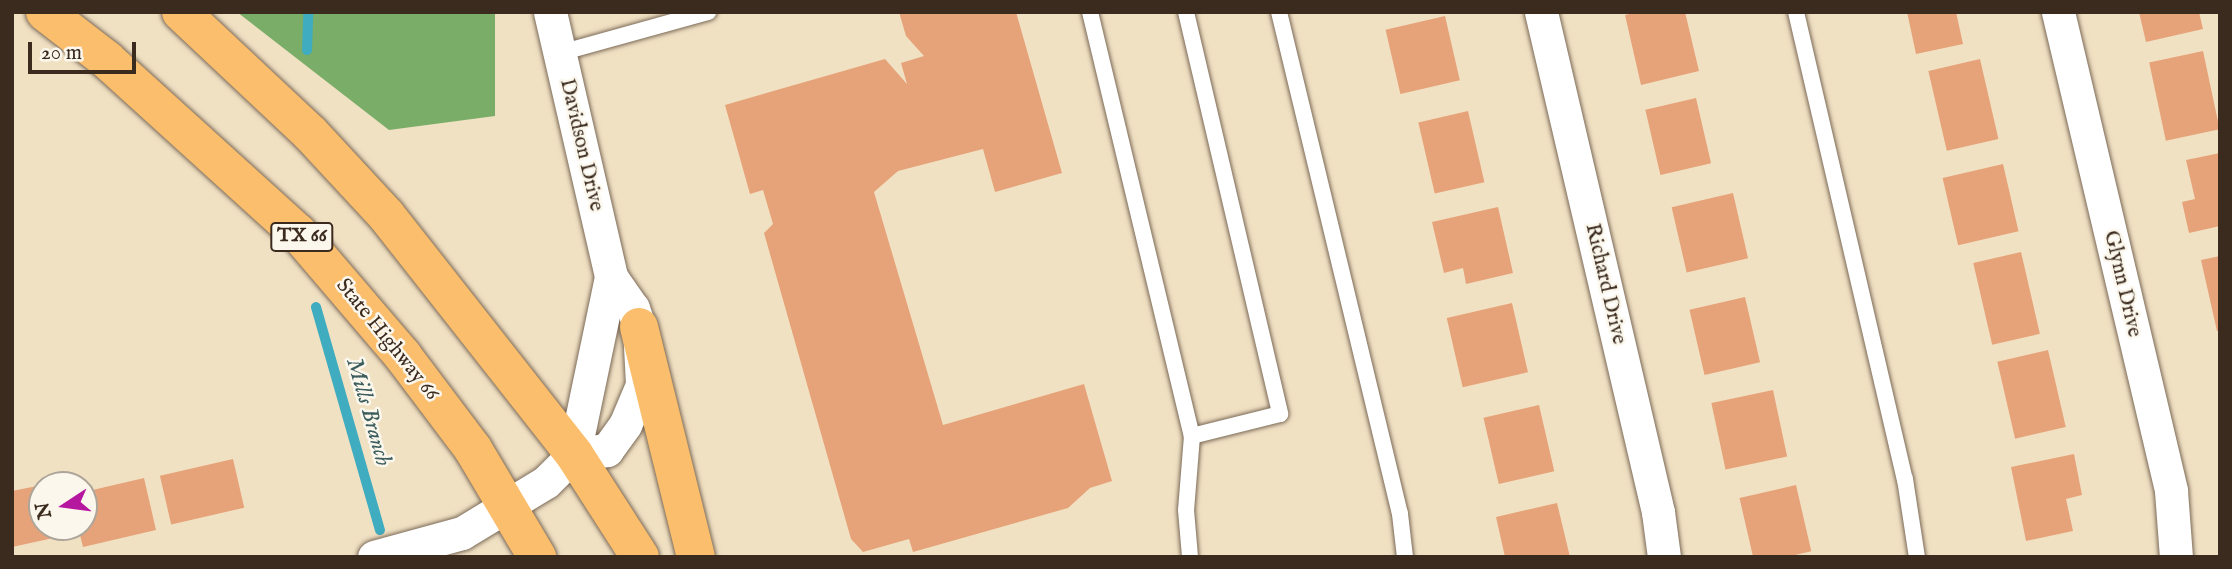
<!DOCTYPE html>
<style>
body{margin:0}
#map{position:relative;width:2232px;height:569px;overflow:hidden;background:#f1e1c3;font-family:"IM FELL English",serif}
div>[style]{position:absolute}
.forest>*{inset:0;background:#7aad68}
.stream>*{height:10px;margin:-5px;padding:0 5px;transform-origin:5px;border-radius:5px;background:#40acbf}
.building>*{inset:0;background:#e6a379;transform-origin:0 0}
.roads{filter:drop-shadow(0 0 2px #7b6a58) drop-shadow(0 0 2px #7b6a58)}
.lane>*{height:16px;margin:-8px;padding:0 8px;transform-origin:8px;border-radius:8px;background:#fff}
.street>*{height:33px;margin:-16.5px;padding:0 16.5px;transform-origin:16.5px;border-radius:16.5px;background:#fff}
.primary>*{height:38px;margin:-19px;padding:0 19px;transform-origin:19px;border-radius:19px;background:#fabe6d}
span{translate:-50% -50%;white-space:nowrap;text-align:center;line-height:1.15;-webkit-text-stroke:5px #fbf7ec;paint-order:stroke}
.shield-label span{padding:2px 5px;background:#fbf7ec;border:2px solid;border-radius:5px;-webkit-text-stroke-width:0}
.shield-label{font-size:19px;color:#3b2a1e;font-weight:700}
.street-label{font-size:21px;color:#3b2a1e}
.water-label{font-size:23px;color:#3d5e5e;font-style:italic}
.frame{position:absolute;inset:0;border:14px solid #3b2a1e;pointer-events:none}
.north{position:absolute;left:28px;top:471px;width:70px;height:70px;box-sizing:border-box;background:#fbf7ec;border:2px solid #aea59a;border-radius:50%;rotate:257deg;font-size:19px;font-weight:700;line-height:28px;text-align:center;color:#3b2a1e}
.north::after{content:'';display:block;margin:auto;width:24px;height:32px;background:#b5179e;clip-path:polygon(50% 0,100% 100%,50% 72%,0 100%)}
.scale{position:absolute;left:28px;top:42px;width:108px;height:32px;box-sizing:border-box;border:4px solid #3b2a1e;border-top:0;padding-left:9px;font-size:21px;line-height:24px;white-space:nowrap;color:#3b2a1e;-webkit-text-stroke:5px #fbf7ec;paint-order:stroke}
</style>
<div id="map">
<div class="forest">
<div style="clip-path:polygon(237px 12px,495px 12px,495px 116px,389px 130px)"></div>
</div>
<div class="stream">
<div style="left:307px;top:50px;width:38px;rotate:-88deg"></div>
<div style="left:316px;top:307px;width:232px;rotate:74deg"></div>
</div>
<div class="building">
<div style="clip-path:polygon(899px 12px,1016px 12px,1062px 173px,995px 192px,983px 149px,898px 171px,874px 192px,943px 425px,1084px 384px,1112px 481px,1090px 488px,1068px 508px,913px 552px,909px 539px,863px 552px,851px 539px,764px 233px,773px 224px,763px 190px,750px 194px,725px 105px,885px 59px,907px 84px,901px 63px,924px 56px,906px 36px)"></div>
<div style="clip-path:polygon(1638px 12px,1685px 12px,1699px 71px,1641px 85px,1625px 15px)"></div>
<div style="clip-path:polygon(1907px 12px,1956px 12px,1963px 44px,1916px 54px)"></div>
<div style="clip-path:polygon(2139px 12px,2199px 12px,2203px 29px,2146px 42px)"></div>
<div style="left:1445px;top:16px;width:66px;height:61px;rotate:77deg"></div>
<div style="left:2203px;top:51px;width:80px;height:55px;rotate:78deg"></div>
<div style="left:1980px;top:59px;width:82px;height:53px;rotate:77deg"></div>
<div style="left:1696px;top:98px;width:67px;height:52px;rotate:77deg"></div>
<div style="left:1468px;top:111px;width:73px;height:51px;rotate:77deg"></div>
<div style="clip-path:polygon(2220px 153px,2220px 226px,2189px 233px,2182px 202px,2195px 199px,2186px 160px)"></div>
<div style="left:2003px;top:164px;width:69px;height:62px;rotate:77deg"></div>
<div style="left:1733px;top:193px;width:67px;height:63px;rotate:77deg"></div>
<div style="clip-path:polygon(1498px 207px,1513px 273px,1466px 284px,1463px 268px,1444px 273px,1432px 222px)"></div>
<div style="left:2021px;top:252px;width:84px;height:49px;rotate:77deg"></div>
<div style="clip-path:polygon(2220px 256px,2220px 330px,2217px 331px,2201px 260px)"></div>
<div style="left:1745px;top:297px;width:67px;height:57px;rotate:77deg"></div>
<div style="left:1512px;top:303px;width:71px;height:67px;rotate:77deg"></div>
<div style="left:2048px;top:350px;width:79px;height:52px;rotate:77deg"></div>
<div style="left:1773px;top:390px;width:68px;height:63px;rotate:78deg"></div>
<div style="left:1539px;top:405px;width:68px;height:57px;rotate:77deg"></div>
<div style="clip-path:polygon(2074px 454px,2082px 495px,2066px 499px,2073px 531px,2026px 541px,2011px 467px)"></div>
<div style="left:233px;top:459px;width:50px;height:75px;rotate:77deg"></div>
<div style="clip-path:polygon(144px 478px,156px 530px,83px 547px,78px 527px,84px 527px,84px 492px)"></div>
<div style="clip-path:polygon(42px 485px,42px 527px,56px 527px,58px 537px,12px 547px,12px 491px)"></div>
<div style="left:1796px;top:485px;width:68px;height:58px;rotate:77deg"></div>
<div style="clip-path:polygon(1557px 503px,1570px 557px,1505px 557px,1496px 517px)"></div>
</div>
<div class="roads">
<div class="lane">
<div style="left:1090px;top:12px;width:436px;rotate:76.5deg"></div>
<div style="left:1186px;top:12px;width:413px;rotate:76.8deg"></div>
<div style="left:1280px;top:414px;width:91px;rotate:166deg"></div>
<div style="left:1192px;top:436px;width:74px;rotate:94.6deg"></div>
<div style="left:1186px;top:510px;width:47px;rotate:85.1deg"></div>
<div style="left:1279px;top:12px;width:516px;rotate:76.45deg"></div>
<div style="left:1400px;top:514px;width:43px;rotate:83.4deg"></div>
<div style="left:1796px;top:12px;width:480px;rotate:76.9deg"></div>
<div style="left:1905px;top:479px;width:79px;rotate:81.3deg"></div>
<div style="left:560px;top:53px;width:154px;rotate:-15.5deg"></div>
</div>
<div class="street">
<div style="left:550px;top:12px;width:272px;rotate:77deg"></div>
<div style="left:611px;top:277px;width:38px;rotate:55deg"></div>
<div style="left:633px;top:308px;width:20px;rotate:72deg"></div>
<div style="left:639px;top:327px;width:58px;rotate:87deg"></div>
<div style="left:642px;top:385px;width:43px;rotate:113deg"></div>
<div style="left:625px;top:425px;width:31px;rotate:126deg"></div>
<div style="left:607px;top:450px;width:33px;rotate:173deg"></div>
<div style="left:1541px;top:12px;width:514px;rotate:76.83deg"></div>
<div style="left:1658px;top:512px;width:45px;rotate:82.4deg"></div>
<div style="left:2058px;top:12px;width:492px;rotate:76.7deg"></div>
<div style="left:2171px;top:491px;width:66px;rotate:85.7deg"></div>
<div style="left:374px;top:557px;width:91px;rotate:-15.3deg"></div>
<div style="left:462px;top:533px;width:98px;rotate:-31.3deg"></div>
<div style="left:546px;top:482px;width:40px;rotate:-45deg"></div>
<div style="left:574px;top:454px;width:181px;rotate:-78.2deg"></div>
</div>
<div class="primary">
<div style="left:45px;top:12px;width:78px;rotate:37.7deg"></div>
<div style="left:107px;top:60px;width:258px;rotate:42.2deg"></div>
<div style="left:298px;top:233px;width:162px;rotate:49.5deg"></div>
<div style="left:403px;top:356px;width:116px;rotate:53deg"></div>
<div style="left:473px;top:449px;width:126px;rotate:59.3deg"></div>
<div style="left:181px;top:12px;width:177px;rotate:43.2deg"></div>
<div style="left:310px;top:133px;width:112px;rotate:47.2deg"></div>
<div style="left:386px;top:215px;width:304px;rotate:51.8deg"></div>
<div style="left:574px;top:454px;width:122px;rotate:57.3deg"></div>
<div style="left:639px;top:327px;width:237px;rotate:76.1deg"></div>
</div>
</div>
<div class="shield-label">
<span style="left:302px;top:237px">TX 66</span>
</div>
<div class="street-label">
<span style="left:581px;top:145px;rotate:77deg">Davidson Drive</span>
<span style="left:1605px;top:284px;rotate:77deg">Richard Drive</span>
<span style="left:2122px;top:284px;rotate:77deg">Glynn Drive</span>
<span style="left:387px;top:340px;rotate:51deg">State Highway 66</span>
</div>
<div class="water-label">
<span style="left:368px;top:412px;rotate:74deg">Mills Branch</span>
</div>
<div class="frame"></div>
<div class="north">N</div>
<div class="scale">20 m</div>
</div>
